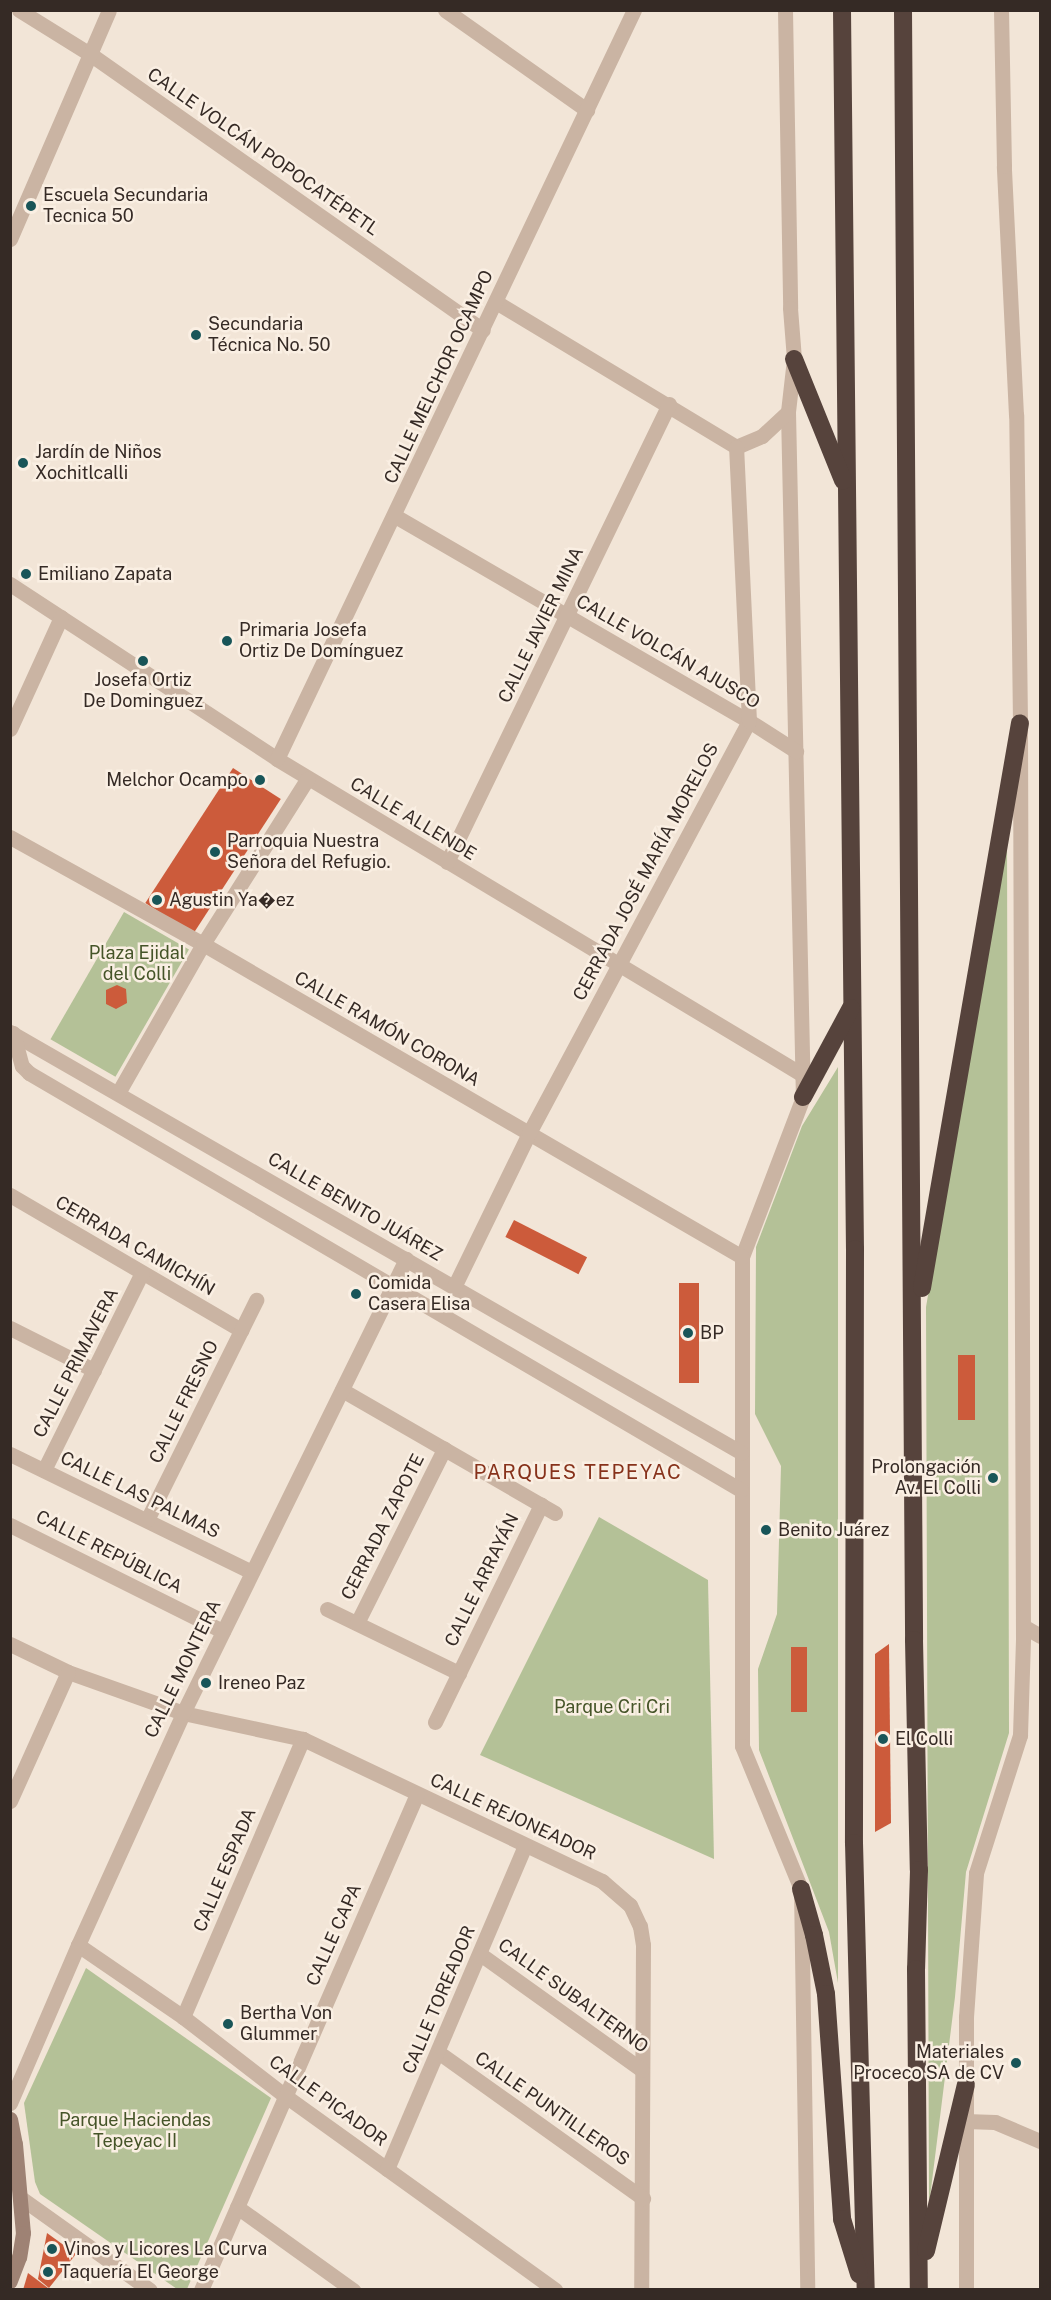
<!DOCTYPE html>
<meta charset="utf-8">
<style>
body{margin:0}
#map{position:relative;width:1051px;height:2300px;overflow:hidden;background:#f2e5d7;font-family:"Public Sans",sans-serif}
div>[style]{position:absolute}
.green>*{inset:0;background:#b4c197;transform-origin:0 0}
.building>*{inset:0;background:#cc5b3b;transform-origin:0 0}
.street>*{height:15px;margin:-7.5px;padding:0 7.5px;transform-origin:7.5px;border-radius:7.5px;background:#cab4a3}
.secondary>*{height:15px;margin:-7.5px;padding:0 7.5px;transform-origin:7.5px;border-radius:7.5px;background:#9e8274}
.highway>*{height:18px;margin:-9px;padding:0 9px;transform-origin:9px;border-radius:9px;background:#56433c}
.dots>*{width:16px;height:16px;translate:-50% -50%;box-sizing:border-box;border:3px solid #faefe3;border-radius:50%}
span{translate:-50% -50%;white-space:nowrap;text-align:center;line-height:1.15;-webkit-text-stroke:5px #faefe3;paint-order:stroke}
.street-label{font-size:18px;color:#352a25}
.poi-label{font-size:18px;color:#352a25}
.left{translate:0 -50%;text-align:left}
.right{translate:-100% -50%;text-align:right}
.park-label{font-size:18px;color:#455428}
.neighbourhood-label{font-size:20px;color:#87321b;letter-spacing:1.5px}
.frame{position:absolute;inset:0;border:12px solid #352a25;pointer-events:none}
</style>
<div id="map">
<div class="green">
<div style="clip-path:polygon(1007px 834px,1009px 1733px,966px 1872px,955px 1997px,929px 2205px,926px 1307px)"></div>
<div style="left:124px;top:912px;width:75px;height:147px;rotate:30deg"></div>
<div style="clip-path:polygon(838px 1067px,838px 1983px,829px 1932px,759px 1750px,758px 1669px,777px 1614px,781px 1466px,755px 1414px,756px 1247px,802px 1126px)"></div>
<div style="clip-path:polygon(599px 1517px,708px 1580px,714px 1859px,480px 1755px)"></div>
<div style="clip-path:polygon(86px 1968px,271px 2098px,187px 2289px,177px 2289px,40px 2194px,35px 2182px,24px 2103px)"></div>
</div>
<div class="building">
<div style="left:233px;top:768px;width:57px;height:161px;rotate:33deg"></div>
<div style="clip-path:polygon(117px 985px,126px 989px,127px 1003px,116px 1009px,106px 1004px,106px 990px)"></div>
<div style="left:514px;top:1220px;width:82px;height:19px;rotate:27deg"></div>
<div style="left:679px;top:1283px;width:20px;height:100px"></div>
<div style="left:958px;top:1355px;width:17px;height:65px"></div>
<div style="clip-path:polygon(889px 1644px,891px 1823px,875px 1832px,875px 1654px)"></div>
<div style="left:791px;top:1647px;width:16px;height:65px"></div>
<div style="clip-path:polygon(47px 2233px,76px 2254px,49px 2288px,38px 2279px)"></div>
<div style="clip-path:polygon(28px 2273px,48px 2288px,47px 2290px,23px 2290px)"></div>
</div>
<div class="street">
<div style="left:19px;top:10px;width:84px;rotate:31.8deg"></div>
<div style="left:90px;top:54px;width:480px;rotate:35.1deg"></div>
<div style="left:445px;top:10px;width:174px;rotate:35.2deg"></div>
<div style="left:785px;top:10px;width:298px;rotate:89deg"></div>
<div style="left:790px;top:308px;width:51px;rotate:85.5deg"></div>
<div style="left:794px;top:359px;width:53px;rotate:96.5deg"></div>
<div style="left:788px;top:412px;width:685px;rotate:88.75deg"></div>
<div style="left:803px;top:1097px;width:171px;rotate:110.9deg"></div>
<div style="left:742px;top:1257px;width:489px;rotate:90deg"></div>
<div style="left:742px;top:1746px;width:155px;rotate:67.6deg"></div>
<div style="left:801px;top:1889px;width:401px;rotate:89.1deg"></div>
<div style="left:10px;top:239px;width:249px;rotate:-66.6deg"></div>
<div style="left:496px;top:302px;width:280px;rotate:31.1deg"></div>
<div style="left:736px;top:447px;width:28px;rotate:-23deg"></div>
<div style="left:762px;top:436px;width:35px;rotate:-43deg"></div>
<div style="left:395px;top:516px;width:409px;rotate:30.1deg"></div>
<div style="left:749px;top:721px;width:56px;rotate:32.6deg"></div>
<div style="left:10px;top:584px;width:319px;rotate:33.2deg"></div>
<div style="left:277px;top:759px;width:614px;rotate:31deg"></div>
<div style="left:10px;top:729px;width:123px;rotate:-65.5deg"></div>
<div style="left:277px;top:759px;width:830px;rotate:-64.52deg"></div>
<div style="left:10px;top:837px;width:221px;rotate:29deg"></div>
<div style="left:203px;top:944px;width:623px;rotate:30.14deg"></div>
<div style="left:447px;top:862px;width:509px;rotate:-64.14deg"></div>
<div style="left:10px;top:1032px;width:844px;rotate:29.9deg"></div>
<div style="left:13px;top:1033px;width:34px;rotate:75deg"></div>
<div style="left:22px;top:1066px;width:10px;rotate:45deg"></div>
<div style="left:29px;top:1073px;width:825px;rotate:30.36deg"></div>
<div style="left:118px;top:1093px;width:172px;rotate:-60.3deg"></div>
<div style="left:203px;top:944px;width:196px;rotate:-57.7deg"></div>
<div style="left:10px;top:1195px;width:268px;rotate:30.3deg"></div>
<div style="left:454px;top:1287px;width:171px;rotate:-64deg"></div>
<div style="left:529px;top:1133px;width:467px;rotate:-61.9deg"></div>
<div style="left:749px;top:721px;width:274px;rotate:-92.7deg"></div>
<div style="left:10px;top:1328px;width:94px;rotate:26.6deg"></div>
<div style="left:342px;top:1390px;width:246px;rotate:30deg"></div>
<div style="left:10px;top:1454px;width:269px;rotate:26deg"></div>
<div style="left:44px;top:1470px;width:220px;rotate:-63.6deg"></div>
<div style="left:147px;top:1520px;width:246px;rotate:-63.6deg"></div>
<div style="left:10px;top:1525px;width:238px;rotate:26.5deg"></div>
<div style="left:327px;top:1609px;width:147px;rotate:25.9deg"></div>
<div style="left:357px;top:1623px;width:195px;rotate:-63.4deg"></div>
<div style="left:1023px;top:1626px;width:20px;rotate:30deg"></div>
<div style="left:10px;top:1644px;width:64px;rotate:25.8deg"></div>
<div style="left:68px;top:1672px;width:122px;rotate:19.6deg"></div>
<div style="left:183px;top:1713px;width:123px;rotate:12.2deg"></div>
<div style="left:303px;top:1739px;width:331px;rotate:25.4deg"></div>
<div style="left:602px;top:1881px;width:37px;rotate:41deg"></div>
<div style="left:630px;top:1905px;width:23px;rotate:65deg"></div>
<div style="left:640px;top:1926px;width:19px;rotate:81deg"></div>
<div style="left:643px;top:1945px;width:345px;rotate:90.3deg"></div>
<div style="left:435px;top:1722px;width:242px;rotate:-64deg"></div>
<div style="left:10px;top:1801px;width:141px;rotate:-65.8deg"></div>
<div style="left:78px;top:1945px;width:127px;rotate:34.4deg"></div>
<div style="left:183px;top:2017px;width:128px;rotate:37.7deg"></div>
<div style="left:284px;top:2095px;width:334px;rotate:35.7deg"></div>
<div style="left:480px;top:1954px;width:199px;rotate:35.6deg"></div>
<div style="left:183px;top:2017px;width:303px;rotate:-66.7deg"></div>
<div style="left:438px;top:2052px;width:252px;rotate:35.5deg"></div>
<div style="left:10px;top:2103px;width:172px;rotate:-66.7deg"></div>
<div style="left:78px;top:1945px;width:255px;rotate:-65.6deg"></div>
<div style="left:183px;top:1713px;width:506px;rotate:-63.84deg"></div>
<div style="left:965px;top:2121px;width:30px;rotate:2deg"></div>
<div style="left:995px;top:2122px;width:49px;rotate:22.9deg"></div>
<div style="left:387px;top:2169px;width:351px;rotate:-66.9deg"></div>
<div style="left:21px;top:2198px;width:158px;rotate:35.5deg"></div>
<div style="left:237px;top:2207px;width:143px;rotate:35.6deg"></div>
<div style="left:201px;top:2290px;width:541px;rotate:-66.47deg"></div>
<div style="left:966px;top:2290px;width:273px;rotate:-90deg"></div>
<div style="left:966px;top:2017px;width:144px;rotate:-86deg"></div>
<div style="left:976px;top:1873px;width:145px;rotate:-72.3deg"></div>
<div style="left:1020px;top:1735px;width:97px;rotate:-88.2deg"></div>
<div style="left:1023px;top:1638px;width:915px;rotate:-90.19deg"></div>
<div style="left:1020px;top:723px;width:308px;rotate:-90.7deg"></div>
<div style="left:1016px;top:415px;width:249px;rotate:-92.8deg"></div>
<div style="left:1004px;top:166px;width:156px;rotate:-91.1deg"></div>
</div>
<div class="secondary">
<div style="left:10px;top:2119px;width:25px;rotate:79deg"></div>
<div style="left:15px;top:2144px;width:89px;rotate:84.9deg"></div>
<div style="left:23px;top:2233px;width:24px;rotate:99deg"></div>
<div style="left:19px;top:2257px;width:26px;rotate:111deg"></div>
</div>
<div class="highway">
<div style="left:842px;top:10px;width:1239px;rotate:89.4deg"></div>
<div style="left:855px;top:1249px;width:594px;rotate:90.1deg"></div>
<div style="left:854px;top:1843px;width:447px;rotate:88.5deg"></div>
<div style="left:903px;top:10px;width:1630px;rotate:89.61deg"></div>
<div style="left:914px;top:1640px;width:230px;rotate:88.8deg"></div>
<div style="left:919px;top:1870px;width:99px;rotate:91.7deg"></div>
<div style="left:916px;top:1969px;width:321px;rotate:89.5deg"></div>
<div style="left:794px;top:359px;width:131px;rotate:68deg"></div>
<div style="left:803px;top:1097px;width:101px;rotate:-61.7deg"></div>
<div style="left:922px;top:1288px;width:573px;rotate:-80.16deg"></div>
<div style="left:801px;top:1889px;width:48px;rotate:74.2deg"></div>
<div style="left:814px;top:1935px;width:60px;rotate:78.5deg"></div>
<div style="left:826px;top:1994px;width:226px;rotate:85.9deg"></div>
<div style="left:842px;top:2219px;width:58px;rotate:72.8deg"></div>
<div style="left:926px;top:2251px;width:171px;rotate:-76.5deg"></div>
</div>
<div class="dots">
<div style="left:31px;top:206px;background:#195558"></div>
<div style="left:196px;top:335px;background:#195558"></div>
<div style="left:23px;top:463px;background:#195558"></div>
<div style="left:26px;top:574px;background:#195558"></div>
<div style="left:227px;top:641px;background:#195558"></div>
<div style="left:143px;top:661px;background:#195558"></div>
<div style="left:260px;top:780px;background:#195558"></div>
<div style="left:215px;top:852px;background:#195558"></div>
<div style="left:157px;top:900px;background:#195558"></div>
<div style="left:356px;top:1294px;background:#195558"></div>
<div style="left:688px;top:1333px;background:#195558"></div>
<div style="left:993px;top:1478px;background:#195558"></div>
<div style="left:766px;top:1530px;background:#195558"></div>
<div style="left:206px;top:1683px;background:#195558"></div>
<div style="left:883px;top:1739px;background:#195558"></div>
<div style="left:228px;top:2024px;background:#195558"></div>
<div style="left:1016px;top:2063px;background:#195558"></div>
<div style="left:52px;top:2249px;background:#195558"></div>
<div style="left:48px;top:2272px;background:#195558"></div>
</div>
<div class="street-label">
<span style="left:263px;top:152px;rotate:35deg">CALLE VOLCÁN POPOCATÉPETL</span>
<span style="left:439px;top:377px;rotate:-65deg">CALLE MELCHOR OCAMPO</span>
<span style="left:541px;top:625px;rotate:-64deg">CALLE JAVIER MINA</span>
<span style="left:668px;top:652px;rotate:30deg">CALLE VOLCÁN AJUSCO</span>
<span style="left:413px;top:819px;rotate:31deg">CALLE ALLENDE</span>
<span style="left:646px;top:872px;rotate:-62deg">CERRADA JOSÉ MARÍA MORELOS</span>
<span style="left:387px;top:1029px;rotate:30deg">CALLE RAMÓN CORONA</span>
<span style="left:355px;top:1207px;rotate:30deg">CALLE BENITO JUÁREZ</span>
<span style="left:135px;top:1246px;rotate:30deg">CERRADA CAMICHÍN</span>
<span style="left:76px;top:1363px;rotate:-63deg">CALLE PRIMAVERA</span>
<span style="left:184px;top:1402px;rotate:-64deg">CALLE FRESNO</span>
<span style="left:140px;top:1495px;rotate:26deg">CALLE LAS PALMAS</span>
<span style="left:383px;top:1527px;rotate:-63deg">CERRADA ZAPOTE</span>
<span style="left:109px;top:1552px;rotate:27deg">CALLE REPÚBLICA</span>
<span style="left:482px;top:1580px;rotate:-64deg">CALLE ARRAYÁN</span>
<span style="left:183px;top:1669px;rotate:-64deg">CALLE MONTERA</span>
<span style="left:513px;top:1817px;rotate:25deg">CALLE REJONEADOR</span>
<span style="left:225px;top:1870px;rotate:-67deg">CALLE ESPADA</span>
<span style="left:334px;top:1935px;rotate:-66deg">CALLE CAPA</span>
<span style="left:573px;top:1996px;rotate:36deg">CALLE SUBALTERNO</span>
<span style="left:439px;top:2000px;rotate:-67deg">CALLE TOREADOR</span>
<span style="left:328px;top:2101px;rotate:36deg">CALLE PICADOR</span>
<span style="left:552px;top:2109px;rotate:35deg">CALLE PUNTILLEROS</span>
</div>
<div class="poi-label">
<span class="left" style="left:43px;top:206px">Escuela Secundaria<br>Tecnica 50</span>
<span class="left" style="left:208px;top:335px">Secundaria<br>Técnica No. 50</span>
<span class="left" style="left:35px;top:463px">Jardín de Niños<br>Xochitlcalli</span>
<span class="left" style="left:38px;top:574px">Emiliano Zapata</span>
<span class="left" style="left:239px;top:641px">Primaria Josefa<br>Ortiz De Domínguez</span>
<span style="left:143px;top:691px">Josefa Ortiz<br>De Dominguez</span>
<span class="right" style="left:248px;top:780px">Melchor Ocampo</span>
<span class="left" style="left:227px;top:852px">Parroquia Nuestra<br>Señora del Refugio.</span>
<span class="left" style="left:169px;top:900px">Agustin Ya�ez</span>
<span class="left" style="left:368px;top:1294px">Comida<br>Casera Elisa</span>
<span class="left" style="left:700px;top:1333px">BP</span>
<span class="right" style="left:981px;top:1478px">Prolongación<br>Av. El Colli</span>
<span class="left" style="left:778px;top:1530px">Benito Juárez</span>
<span class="left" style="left:218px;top:1683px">Ireneo Paz</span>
<span class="left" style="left:895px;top:1739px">El Colli</span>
<span class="left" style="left:240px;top:2024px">Bertha Von<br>Glummer</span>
<span class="right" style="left:1004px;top:2063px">Materiales<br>Proceco SA de CV</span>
<span class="left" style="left:64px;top:2249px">Vinos y Licores La Curva</span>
<span class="left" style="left:60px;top:2272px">Taquería El George</span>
</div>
<div class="park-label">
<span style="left:137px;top:964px">Plaza Ejidal<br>del Colli</span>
<span style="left:612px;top:1707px">Parque Cri Cri</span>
<span style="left:135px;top:2131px">Parque Haciendas<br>Tepeyac II</span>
</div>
<div class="neighbourhood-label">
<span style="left:578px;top:1472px">PARQUES TEPEYAC</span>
</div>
<div class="frame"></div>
</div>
